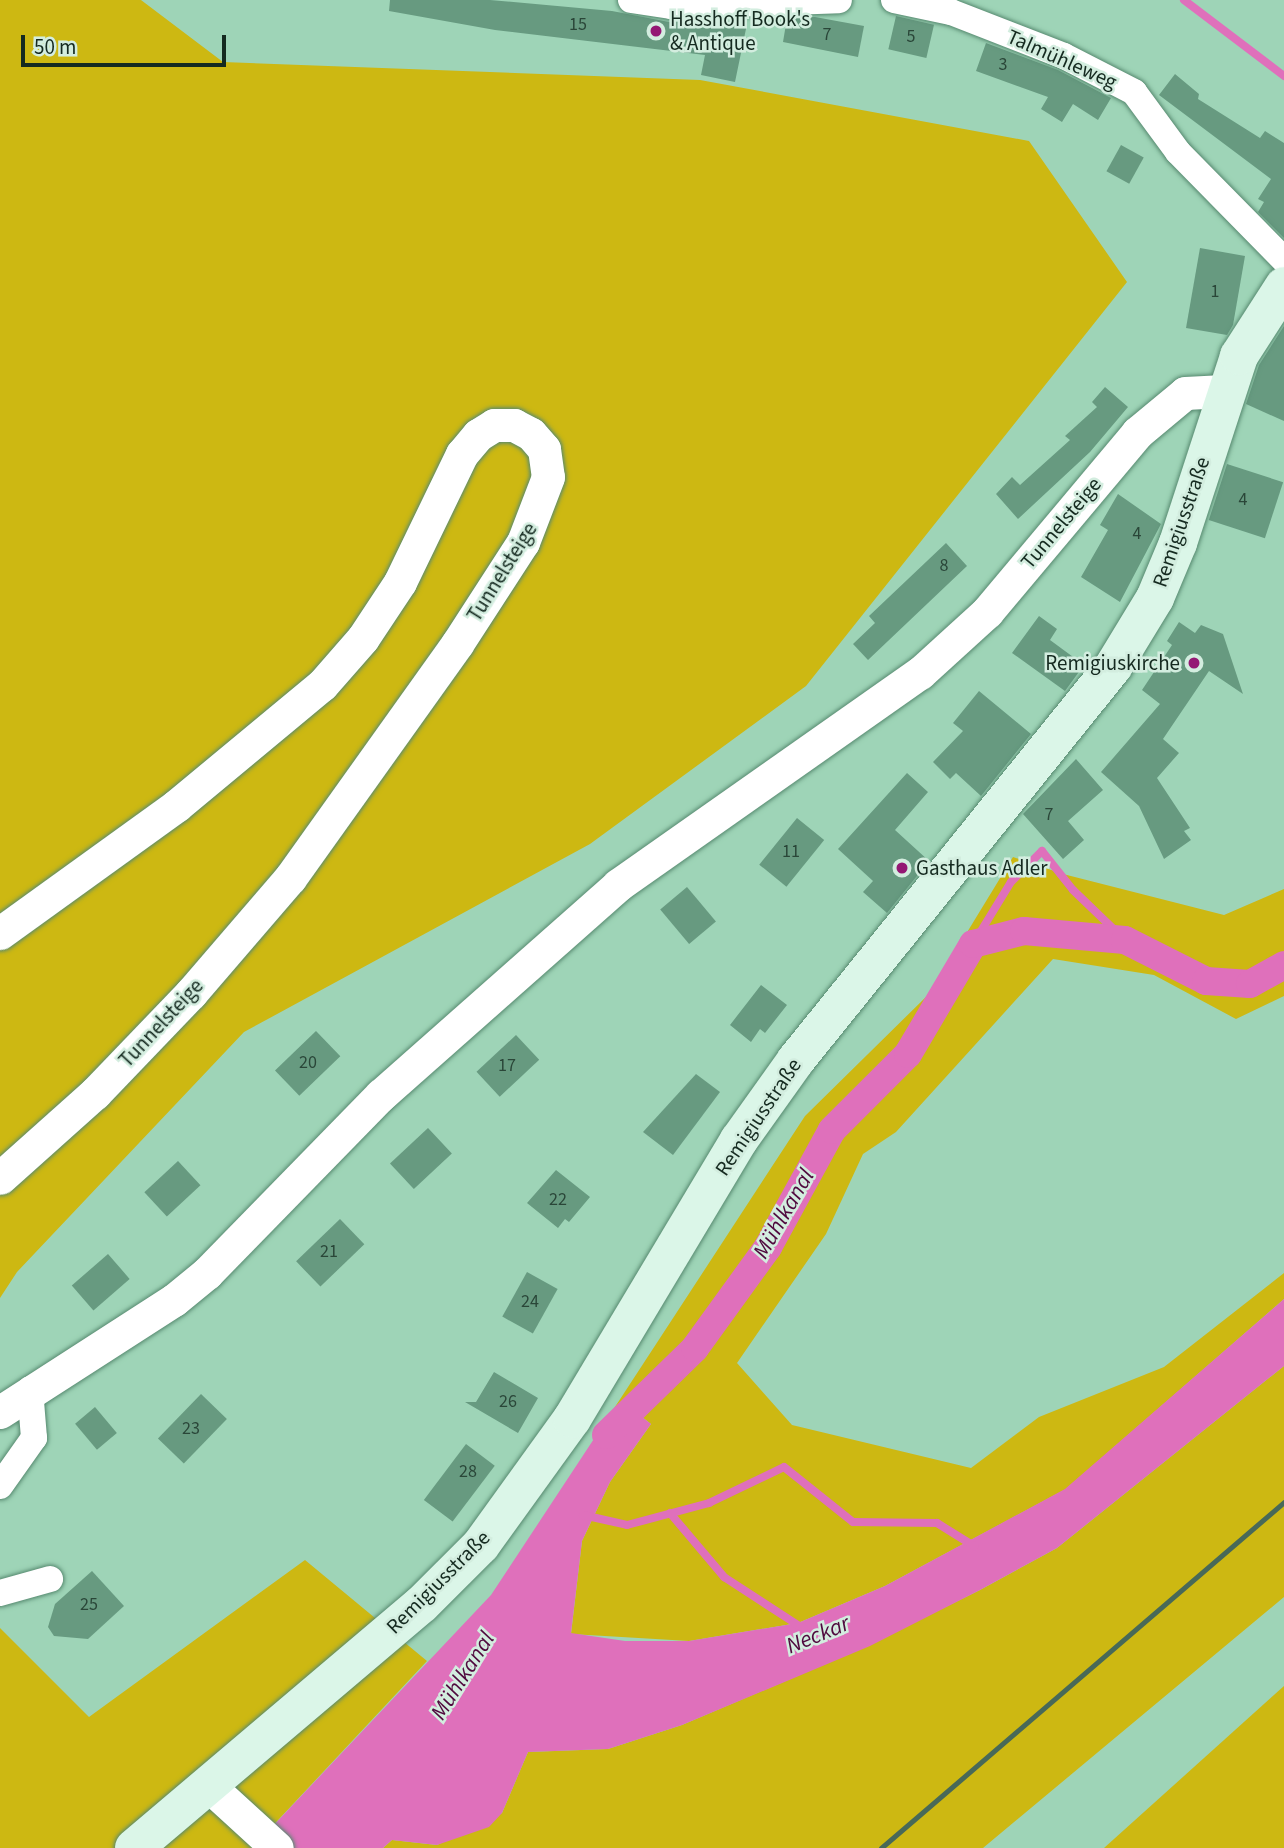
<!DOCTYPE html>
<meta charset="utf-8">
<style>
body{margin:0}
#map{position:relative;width:1284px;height:1848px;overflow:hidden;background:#9ed4b7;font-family:"Source Sans 3",sans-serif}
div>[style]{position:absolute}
.green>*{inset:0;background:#cdb812}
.water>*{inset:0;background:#df70bb}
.stream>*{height:8px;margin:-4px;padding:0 4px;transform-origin:4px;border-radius:4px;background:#df70bb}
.canal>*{height:28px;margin:-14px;padding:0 14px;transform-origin:14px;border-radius:14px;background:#df70bb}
.building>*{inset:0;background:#679a80;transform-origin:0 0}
.roads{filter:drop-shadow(0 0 2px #56896f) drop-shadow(0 0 2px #56896f)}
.minor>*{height:26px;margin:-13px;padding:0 13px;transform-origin:13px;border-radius:13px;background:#fff}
.tertiary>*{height:33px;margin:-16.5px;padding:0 16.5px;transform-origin:16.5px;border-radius:16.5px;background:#fff}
.secondary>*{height:38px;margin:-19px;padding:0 19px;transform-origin:19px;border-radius:19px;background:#dbf6e8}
.rail>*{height:5px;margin:-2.5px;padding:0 2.5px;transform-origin:2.5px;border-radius:2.5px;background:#486958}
.dots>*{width:19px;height:19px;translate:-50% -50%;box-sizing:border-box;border:4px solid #d3eddf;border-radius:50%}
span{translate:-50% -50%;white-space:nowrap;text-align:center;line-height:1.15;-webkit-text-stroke:5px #d3eddf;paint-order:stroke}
.number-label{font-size:18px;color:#2a4638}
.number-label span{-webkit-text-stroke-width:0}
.poi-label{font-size:21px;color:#152a20}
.left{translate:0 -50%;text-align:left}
.right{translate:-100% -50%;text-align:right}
.street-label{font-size:21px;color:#152a20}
.water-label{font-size:23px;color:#50093e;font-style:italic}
.scale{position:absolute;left:21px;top:35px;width:205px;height:32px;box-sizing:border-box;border:4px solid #152a20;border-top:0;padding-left:9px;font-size:21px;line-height:24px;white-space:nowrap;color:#152a20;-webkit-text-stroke:5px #d3eddf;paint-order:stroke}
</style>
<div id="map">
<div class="green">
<div style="clip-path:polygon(0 0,141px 0,223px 62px,700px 80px,1029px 141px,1127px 282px,806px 686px,590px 844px,244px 1032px,17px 1272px,0 1298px)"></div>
<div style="clip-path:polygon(1013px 857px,1063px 874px,1224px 915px,1284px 889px,1284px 996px,1236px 1019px,1154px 975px,1053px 959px,896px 1132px,863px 1154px,826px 1234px,737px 1363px,792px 1425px,971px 1468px,1039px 1417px,1164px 1367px,1284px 1273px,1284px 1299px,1066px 1489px,885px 1586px,798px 1623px,689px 1641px,571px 1634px,582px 1541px,610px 1482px,651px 1424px,633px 1410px,613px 1410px,805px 1116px,930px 993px)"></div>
<div style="clip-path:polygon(1284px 1366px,1284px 1597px,983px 1848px,383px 1848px,392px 1840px,437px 1845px,502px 1813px,528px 1752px,608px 1749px,682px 1725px,858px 1650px,980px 1590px,1057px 1548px)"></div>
<div style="clip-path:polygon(305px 1560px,427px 1661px,252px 1848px,0 1848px,0 1628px,89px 1717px)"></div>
<div style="clip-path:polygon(1284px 1686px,1284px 1848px,1104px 1848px)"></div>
</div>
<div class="water">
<div style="clip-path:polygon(1284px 1299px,1284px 1366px,1057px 1548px,980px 1590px,870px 1646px,682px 1725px,608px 1749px,528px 1752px,502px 1813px,489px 1827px,437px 1845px,392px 1840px,383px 1848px,252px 1848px,491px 1595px,613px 1410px,633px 1410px,651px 1424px,610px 1482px,582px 1541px,571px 1633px,625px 1641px,689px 1641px,798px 1623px,885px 1586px,1065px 1489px)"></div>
</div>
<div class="stream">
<div style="left:1184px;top:0;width:126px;rotate:37.2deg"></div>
<div style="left:973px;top:944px;width:73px;rotate:-58.5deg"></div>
<div style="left:1011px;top:882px;width:44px;rotate:-45deg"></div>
<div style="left:1042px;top:851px;width:50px;rotate:51.5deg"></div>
<div style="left:1073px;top:890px;width:72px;rotate:43.9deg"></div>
<div style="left:670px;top:1513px;width:84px;rotate:49.8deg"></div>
<div style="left:724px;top:1577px;width:95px;rotate:33deg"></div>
<div style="left:583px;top:1515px;width:45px;rotate:12.8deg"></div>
<div style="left:627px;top:1525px;width:85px;rotate:-15deg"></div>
<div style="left:709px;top:1503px;width:83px;rotate:-25.6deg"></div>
<div style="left:784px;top:1467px;width:88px;rotate:38.6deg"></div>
<div style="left:853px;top:1522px;width:84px;rotate:0.7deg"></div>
<div style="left:937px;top:1523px;width:44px;rotate:31.9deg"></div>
</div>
<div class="canal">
<div style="left:606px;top:1435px;width:124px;rotate:-44.3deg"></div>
<div style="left:695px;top:1348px;width:125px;rotate:-54.1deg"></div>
<div style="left:768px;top:1247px;width:133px;rotate:-61.3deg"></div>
<div style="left:832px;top:1130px;width:107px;rotate:-45deg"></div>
<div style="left:908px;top:1054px;width:128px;rotate:-59.4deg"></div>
<div style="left:973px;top:944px;width:53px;rotate:-14.3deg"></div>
<div style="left:1024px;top:931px;width:101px;rotate:5.1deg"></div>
<div style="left:1125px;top:940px;width:91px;rotate:26.8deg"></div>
<div style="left:1206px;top:981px;width:44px;rotate:3.9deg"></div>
<div style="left:1250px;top:984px;width:39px;rotate:-29deg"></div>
</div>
<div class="building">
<div style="clip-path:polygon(390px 0,490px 0,612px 11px,669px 22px,726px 20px,747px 24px,735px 82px,701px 75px,705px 55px,495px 30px,389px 11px)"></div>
<div style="left:896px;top:16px;width:39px;height:34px;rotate:13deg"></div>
<div style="clip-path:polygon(815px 17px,864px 26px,858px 57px,783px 42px,787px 18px)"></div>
<div style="clip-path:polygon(986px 43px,1058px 70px,1111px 98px,1098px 120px,1073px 104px,1062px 122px,1041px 109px,1048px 97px,976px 71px)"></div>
<div style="clip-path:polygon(1175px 74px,1199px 94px,1198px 99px,1260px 138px,1265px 131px,1284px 143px,1284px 238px,1258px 212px,1264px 202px,1258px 199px,1271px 179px,1159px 95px)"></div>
<div style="left:1121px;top:145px;width:26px;height:30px;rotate:29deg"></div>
<div style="clip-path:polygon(1200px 248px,1245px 256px,1233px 325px,1227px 335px,1186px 328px)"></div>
<div style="clip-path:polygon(1284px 326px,1284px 421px,1246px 404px,1259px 365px)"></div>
<div style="clip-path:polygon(1105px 387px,1128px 407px,1090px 452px,1018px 519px,996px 494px,1012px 477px,1020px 485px,1070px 440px,1065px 436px,1097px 407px,1092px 402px)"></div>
<div style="left:1227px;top:464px;width:59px;height:59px;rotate:18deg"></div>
<div style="clip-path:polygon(1118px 494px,1161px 524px,1120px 602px,1081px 577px,1108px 530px,1100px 525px)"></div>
<div style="clip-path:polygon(946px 543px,967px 566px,868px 660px,853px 644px,875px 623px,869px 616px)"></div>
<div style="clip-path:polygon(1039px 616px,1057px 629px,1050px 640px,1084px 665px,1065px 691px,1012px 653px)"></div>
<div style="clip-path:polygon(1179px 622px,1195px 633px,1201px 625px,1223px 634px,1243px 694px,1209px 671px,1163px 739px,1179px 753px,1157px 778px,1190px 828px,1184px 831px,1191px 840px,1164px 859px,1139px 806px,1101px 772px,1160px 704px,1142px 690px,1172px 645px,1167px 641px)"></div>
<div style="clip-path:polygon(979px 691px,1031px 734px,981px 796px,956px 773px,950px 779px,933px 762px,963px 731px,953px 723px)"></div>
<div style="clip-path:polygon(1076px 759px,1103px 790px,1068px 821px,1084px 840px,1063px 859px,1023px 814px)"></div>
<div style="clip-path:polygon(907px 773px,928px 792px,895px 830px,929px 861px,887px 913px,863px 892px,873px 881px,838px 849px)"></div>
<div style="left:797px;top:818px;width:35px;height:60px;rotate:39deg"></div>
<div style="left:687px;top:887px;width:45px;height:35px;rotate:50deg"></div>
<div style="clip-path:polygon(761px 985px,787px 1005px,765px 1033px,760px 1029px,751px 1042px,730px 1025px)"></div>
<div style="left:316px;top:1031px;width:35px;height:57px;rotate:46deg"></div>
<div style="left:516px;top:1035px;width:34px;height:54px;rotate:47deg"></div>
<div style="clip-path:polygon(696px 1074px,720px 1092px,673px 1155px,643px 1132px)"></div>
<div style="left:428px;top:1128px;width:35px;height:52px;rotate:47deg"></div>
<div style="left:178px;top:1161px;width:33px;height:46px;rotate:47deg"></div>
<div style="clip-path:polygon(556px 1170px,590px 1197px,569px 1222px,565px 1219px,558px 1228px,527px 1203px)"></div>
<div style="left:340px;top:1219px;width:35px;height:61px;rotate:46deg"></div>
<div style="left:108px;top:1254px;width:33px;height:48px;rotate:49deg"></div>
<div style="left:527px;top:1272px;width:35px;height:51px;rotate:29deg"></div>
<div style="clip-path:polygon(494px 1372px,538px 1398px,518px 1433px,465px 1402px,476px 1402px)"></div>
<div style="left:201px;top:1394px;width:36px;height:62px;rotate:44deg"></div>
<div style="left:95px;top:1407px;width:34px;height:26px;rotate:50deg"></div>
<div style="left:466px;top:1444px;width:36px;height:70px;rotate:37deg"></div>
<div style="clip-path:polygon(92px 1571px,124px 1606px,88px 1639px,54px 1636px,48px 1627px,55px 1604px)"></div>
</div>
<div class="roads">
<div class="minor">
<div style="left:631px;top:0;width:40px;rotate:8.5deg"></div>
<div style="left:671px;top:6px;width:168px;rotate:-2deg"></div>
<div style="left:894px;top:0;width:58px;rotate:11.9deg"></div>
<div style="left:951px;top:12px;width:121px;rotate:21.3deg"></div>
<div style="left:1064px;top:56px;width:79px;rotate:27.2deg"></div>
<div style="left:1134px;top:92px;width:74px;rotate:53.7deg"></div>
<div style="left:1178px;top:152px;width:151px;rotate:45.5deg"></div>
<div style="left:0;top:1486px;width:59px;rotate:-54.7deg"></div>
<div style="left:34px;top:1438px;width:49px;rotate:-94.7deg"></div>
<div style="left:0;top:1593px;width:52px;rotate:-15.6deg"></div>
</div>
<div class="tertiary">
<div style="left:0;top:933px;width:217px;rotate:-35.8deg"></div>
<div style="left:176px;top:806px;width:190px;rotate:-39.7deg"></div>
<div style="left:322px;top:685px;width:62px;rotate:-48.9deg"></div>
<div style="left:363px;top:638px;width:67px;rotate:-56.5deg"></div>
<div style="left:400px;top:582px;width:142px;rotate:-64.2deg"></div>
<div style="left:462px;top:454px;width:25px;rotate:-50deg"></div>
<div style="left:478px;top:435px;width:19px;rotate:-32deg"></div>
<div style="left:494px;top:425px;width:20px"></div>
<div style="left:514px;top:425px;width:19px;rotate:28deg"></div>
<div style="left:531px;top:434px;width:20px;rotate:49deg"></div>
<div style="left:544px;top:449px;width:28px;rotate:82deg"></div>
<div style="left:548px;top:477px;width:70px;rotate:111deg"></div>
<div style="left:523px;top:542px;width:121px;rotate:122.9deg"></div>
<div style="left:457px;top:644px;width:287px;rotate:125.5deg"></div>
<div style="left:290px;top:878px;width:152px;rotate:130.7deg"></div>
<div style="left:191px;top:993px;width:139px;rotate:133.8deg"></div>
<div style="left:95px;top:1093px;width:127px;rotate:138.2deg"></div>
<div style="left:0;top:1412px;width:207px;rotate:-32.8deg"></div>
<div style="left:174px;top:1300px;width:43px;rotate:-39.3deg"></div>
<div style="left:207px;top:1273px;width:249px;rotate:-45.7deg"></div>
<div style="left:381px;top:1095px;width:317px;rotate:-41.5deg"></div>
<div style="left:618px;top:885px;width:369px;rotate:-35.1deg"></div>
<div style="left:920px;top:673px;width:91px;rotate:-42.3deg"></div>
<div style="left:987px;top:612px;width:234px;rotate:-50deg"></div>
<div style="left:1137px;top:433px;width:62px;rotate:-39.8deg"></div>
<div style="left:1185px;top:393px;width:39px;rotate:-3deg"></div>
<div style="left:208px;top:1785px;width:93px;rotate:42.4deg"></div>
</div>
<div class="secondary">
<div style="left:134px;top:1848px;width:377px;rotate:-40.3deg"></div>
<div style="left:422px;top:1604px;width:83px;rotate:-45deg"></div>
<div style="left:481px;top:1545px;width:155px;rotate:-54.2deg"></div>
<div style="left:572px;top:1419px;width:325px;rotate:-59.1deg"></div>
<div style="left:739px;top:1140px;width:98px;rotate:-54.5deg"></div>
<div style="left:796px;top:1060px;width:505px;rotate:-51.11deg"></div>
<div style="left:1113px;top:667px;width:81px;rotate:-58.7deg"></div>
<div style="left:1155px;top:598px;width:60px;rotate:-67.3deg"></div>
<div style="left:1178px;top:543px;width:197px;rotate:-71.9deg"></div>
<div style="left:1239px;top:356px;width:83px;rotate:-57.3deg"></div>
</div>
</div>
<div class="rail">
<div style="left:881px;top:1848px;width:531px;rotate:-40.65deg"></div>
</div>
<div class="dots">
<div style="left:656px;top:31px;background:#941874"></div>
<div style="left:1194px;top:663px;background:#941874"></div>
<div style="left:902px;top:868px;background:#941874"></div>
</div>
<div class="number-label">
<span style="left:578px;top:25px">15</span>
<span style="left:827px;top:35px">7</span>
<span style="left:911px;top:37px">5</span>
<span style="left:1003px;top:65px">3</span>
<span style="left:1215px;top:292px">1</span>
<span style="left:1243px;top:500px">4</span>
<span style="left:1137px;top:534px">4</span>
<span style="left:944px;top:566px">8</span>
<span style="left:1049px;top:815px">7</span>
<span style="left:791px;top:852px">11</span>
<span style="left:308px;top:1063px">20</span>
<span style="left:507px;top:1066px">17</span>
<span style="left:558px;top:1200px">22</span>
<span style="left:329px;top:1252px">21</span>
<span style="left:530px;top:1302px">24</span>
<span style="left:508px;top:1402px">26</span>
<span style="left:191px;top:1429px">23</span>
<span style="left:468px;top:1472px">28</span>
<span style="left:89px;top:1605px">25</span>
</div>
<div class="poi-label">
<span class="left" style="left:670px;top:31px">Hasshoff Book's<br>&amp; Antique</span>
<span class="right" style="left:1180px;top:663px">Remigiuskirche</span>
<span class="left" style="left:916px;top:868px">Gasthaus Adler</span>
</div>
<div class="street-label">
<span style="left:1062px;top:59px;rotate:24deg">Talmühleweg</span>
<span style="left:1181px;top:522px;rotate:-71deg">Remigiusstraße</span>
<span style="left:1061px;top:523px;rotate:-50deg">Tunnelsteige</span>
<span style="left:502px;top:572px;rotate:-58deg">Tunnelsteige</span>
<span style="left:161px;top:1023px;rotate:-47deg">Tunnelsteige</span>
<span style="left:758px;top:1117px;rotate:-56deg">Remigiusstraße</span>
<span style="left:438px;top:1582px;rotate:-45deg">Remigiusstraße</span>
</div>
<div class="water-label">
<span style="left:784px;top:1214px;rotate:-60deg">Mühlkanal</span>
<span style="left:818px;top:1635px;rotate:-22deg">Neckar</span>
<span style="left:463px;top:1676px;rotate:-58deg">Mühlkanal</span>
</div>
<div class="scale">50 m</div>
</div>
